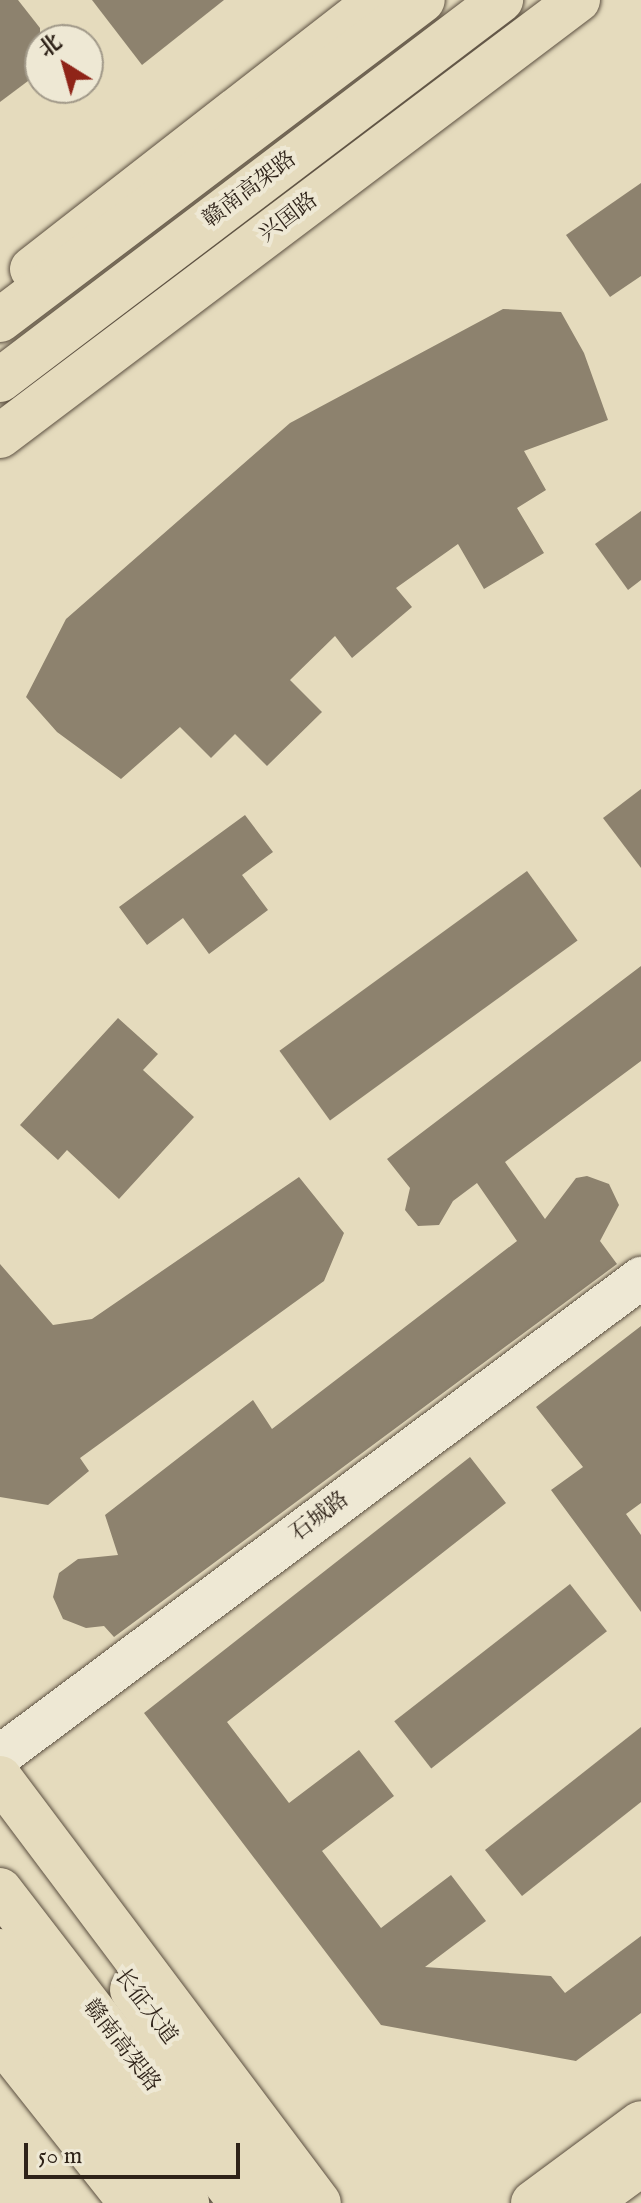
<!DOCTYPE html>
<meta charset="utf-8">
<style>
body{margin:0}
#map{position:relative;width:641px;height:2203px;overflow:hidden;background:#e5dbbd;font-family:"IM FELL English","Noto Serif SC",serif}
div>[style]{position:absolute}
.building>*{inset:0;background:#8d826e;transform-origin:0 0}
.roads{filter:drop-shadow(0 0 2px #5c5041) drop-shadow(0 0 2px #5c5041)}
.minor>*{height:42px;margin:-21px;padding:0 21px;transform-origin:21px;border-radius:21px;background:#eee8d4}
.major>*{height:44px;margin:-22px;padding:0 22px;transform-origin:22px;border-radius:22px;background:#e5dbbd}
.highway>*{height:44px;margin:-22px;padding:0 22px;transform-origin:22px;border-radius:22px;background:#e5dbbd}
span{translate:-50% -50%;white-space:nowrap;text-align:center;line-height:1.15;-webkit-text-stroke:8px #eee8d4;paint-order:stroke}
.street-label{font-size:22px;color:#2e2218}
.north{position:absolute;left:24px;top:24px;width:80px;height:80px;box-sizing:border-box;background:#eee8d4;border:2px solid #a19989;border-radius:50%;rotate:323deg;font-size:22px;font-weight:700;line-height:32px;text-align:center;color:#2e2218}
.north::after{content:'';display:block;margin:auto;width:28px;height:36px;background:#8f2418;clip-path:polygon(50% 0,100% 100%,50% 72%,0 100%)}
.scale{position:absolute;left:24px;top:2143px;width:216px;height:36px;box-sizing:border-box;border:4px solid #2e2218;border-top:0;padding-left:10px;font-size:24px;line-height:28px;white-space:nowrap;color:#2e2218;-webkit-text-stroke:6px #eee8d4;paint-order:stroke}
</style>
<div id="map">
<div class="building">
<div style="clip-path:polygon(0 0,18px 0,40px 28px,40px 72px,0 102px)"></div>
<div style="clip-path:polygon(92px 0,224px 0,142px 65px)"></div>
<div style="clip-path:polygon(641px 183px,641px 276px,610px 297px,566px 235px)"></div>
<div style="clip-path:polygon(503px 309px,561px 312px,584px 353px,608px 420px,524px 451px,546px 490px,517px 508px,544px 553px,484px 589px,458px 544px,396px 588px,412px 607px,352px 658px,335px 636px,290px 680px,322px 712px,267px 766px,235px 734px,211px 758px,180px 727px,121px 779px,57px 732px,26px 697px,66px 619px,290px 423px)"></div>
<div style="clip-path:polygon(641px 511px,641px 580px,628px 590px,595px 544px)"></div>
<div style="clip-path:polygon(641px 789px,641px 868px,603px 818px)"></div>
<div style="clip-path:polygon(245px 815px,273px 852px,242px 875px,268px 910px,209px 954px,183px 918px,147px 945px,119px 907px)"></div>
<div style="left:527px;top:871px;width:86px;height:306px;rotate:54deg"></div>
<div style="clip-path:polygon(641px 966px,641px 1061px,505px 1162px,545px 1219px,576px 1178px,587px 1176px,609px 1184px,619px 1205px,600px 1241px,617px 1264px,114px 1637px,104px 1626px,86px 1628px,63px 1619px,53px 1597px,59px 1573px,78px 1559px,118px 1555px,105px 1515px,253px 1400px,272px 1429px,517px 1241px,477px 1183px,453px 1201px,439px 1225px,418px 1226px,405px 1210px,410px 1188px,387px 1159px)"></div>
<div style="clip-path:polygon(118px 1018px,158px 1054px,143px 1070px,194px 1117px,119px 1199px,67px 1150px,58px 1160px,20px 1125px)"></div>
<div style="clip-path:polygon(299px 1177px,344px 1233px,324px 1281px,80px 1458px,89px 1471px,48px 1505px,0 1497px,0 1264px,53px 1325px,92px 1319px)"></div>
<div style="clip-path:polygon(641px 1326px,641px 1503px,626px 1514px,641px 1535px,641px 1612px,551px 1490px,583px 1467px,536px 1407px)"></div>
<div style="clip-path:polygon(470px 1457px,506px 1503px,227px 1722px,289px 1803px,359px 1750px,394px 1796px,322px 1851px,381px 1928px,451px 1875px,486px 1921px,425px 1967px,551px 1976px,565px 1993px,641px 1936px,641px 2013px,576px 2061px,381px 2025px,144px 1713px)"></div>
<div style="left:570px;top:1584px;width:60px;height:223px;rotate:52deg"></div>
<div style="clip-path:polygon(641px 1727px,641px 1802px,522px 1896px,485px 1850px)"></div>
</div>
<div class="roads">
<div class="minor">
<div style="left:0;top:1756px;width:800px;rotate:-36.71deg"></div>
</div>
<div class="major">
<div style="left:32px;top:269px;width:437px;rotate:-37.9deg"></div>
<div style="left:0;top:436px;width:724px;rotate:-37.03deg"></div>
<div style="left:132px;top:1990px;width:265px;rotate:53.4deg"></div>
<div style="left:0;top:1996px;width:259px;rotate:53deg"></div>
<div style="left:533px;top:2203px;width:134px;rotate:-36.5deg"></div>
<div style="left:588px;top:2203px;width:66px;rotate:-36.3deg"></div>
</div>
<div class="highway">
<div style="left:0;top:320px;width:530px;rotate:-37.11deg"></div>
<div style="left:0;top:380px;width:629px;rotate:-37.18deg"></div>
<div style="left:0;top:1778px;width:531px;rotate:53.11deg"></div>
<div style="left:0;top:1890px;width:395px;rotate:52.4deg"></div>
<div style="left:0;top:1951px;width:314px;rotate:53.4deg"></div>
<div style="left:0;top:2038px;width:211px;rotate:51.6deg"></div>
</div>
</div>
<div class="street-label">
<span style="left:250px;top:190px;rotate:-37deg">赣南高架路</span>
<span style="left:289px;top:218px;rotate:-37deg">兴国路</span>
<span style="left:320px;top:1517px;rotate:-37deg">石城路</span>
<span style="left:145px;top:2007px;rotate:53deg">长征大道</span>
<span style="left:121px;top:2046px;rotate:52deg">赣南高架路</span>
</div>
<div class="north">北</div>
<div class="scale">50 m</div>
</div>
